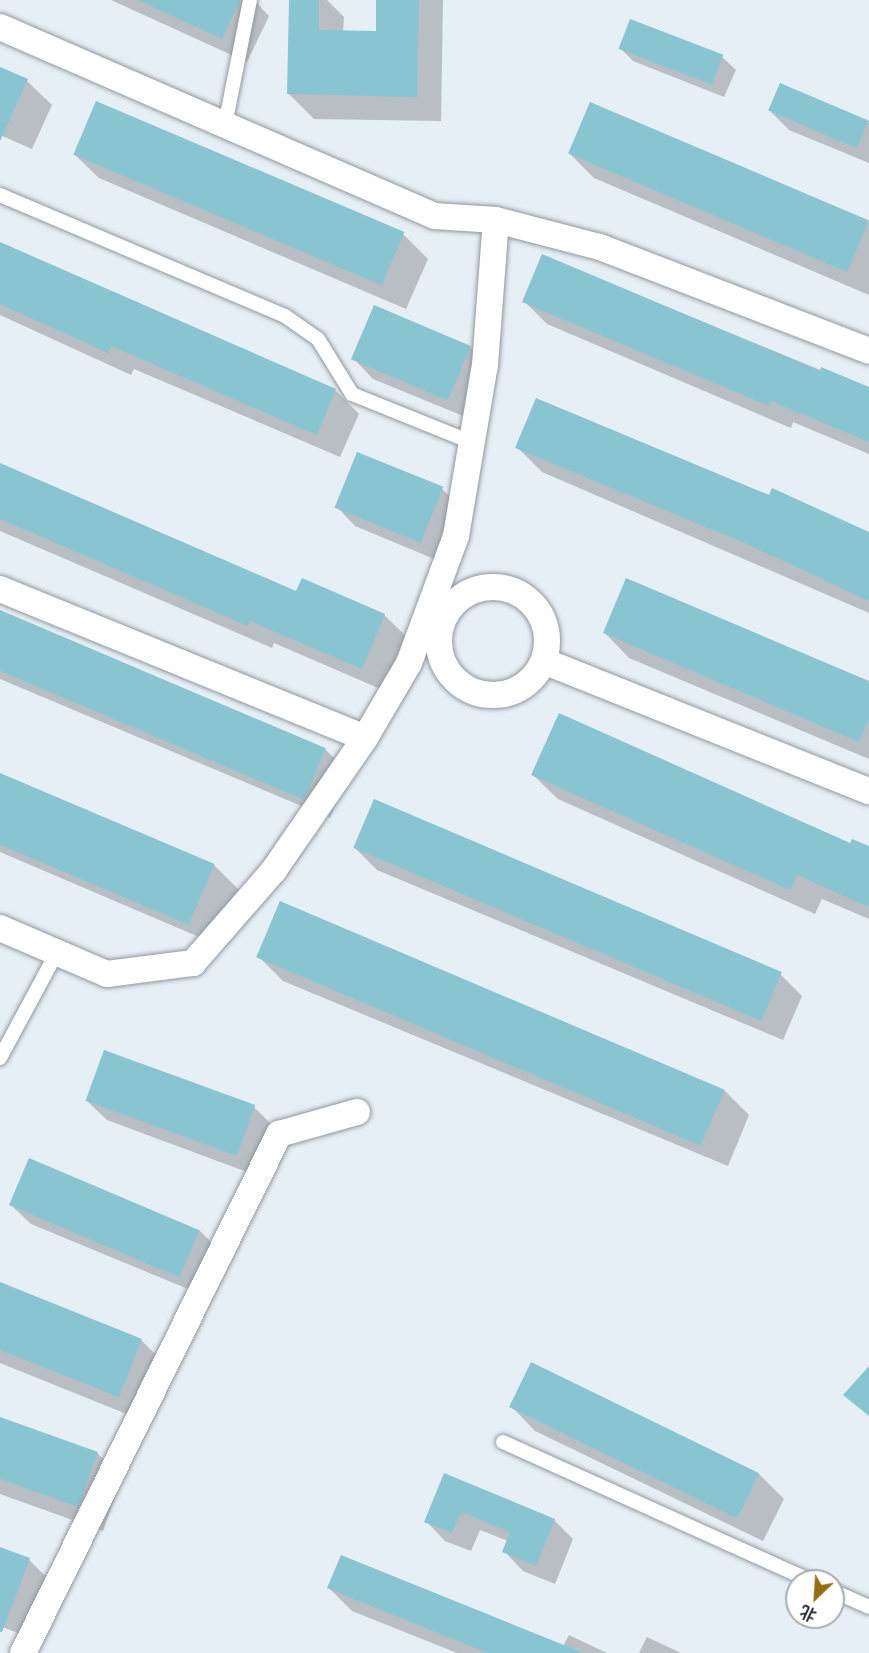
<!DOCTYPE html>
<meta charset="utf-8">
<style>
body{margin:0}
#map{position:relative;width:869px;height:1653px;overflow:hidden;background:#e6eef6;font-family:"IBM Plex Sans","Noto Sans SC",sans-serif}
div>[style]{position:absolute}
.shadow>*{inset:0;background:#0003}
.building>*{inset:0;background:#89c4d1;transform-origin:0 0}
.roads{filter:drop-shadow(0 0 2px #91989f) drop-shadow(0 0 2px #91989f)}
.lane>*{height:14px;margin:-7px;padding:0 7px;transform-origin:7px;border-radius:7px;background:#fff}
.street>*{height:26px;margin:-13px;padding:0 13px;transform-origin:13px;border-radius:13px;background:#fff}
.street>.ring{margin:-13px;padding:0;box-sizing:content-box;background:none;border:26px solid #fff;border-radius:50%}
span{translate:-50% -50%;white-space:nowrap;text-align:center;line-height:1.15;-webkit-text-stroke:5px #fff;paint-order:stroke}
.north{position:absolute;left:785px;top:1569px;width:60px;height:60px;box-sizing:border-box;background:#fff;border:2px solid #abacad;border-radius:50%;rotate:205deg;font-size:16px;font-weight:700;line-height:24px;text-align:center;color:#2c2f32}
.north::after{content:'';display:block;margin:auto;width:21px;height:27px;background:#966c17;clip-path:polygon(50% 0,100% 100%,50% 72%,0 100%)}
</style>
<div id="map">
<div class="shadow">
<div style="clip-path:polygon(111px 0,254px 0,269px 16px,247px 62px)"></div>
<div style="clip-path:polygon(291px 0,327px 0,344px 17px,343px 32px,377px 33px,378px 0,443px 0,441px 121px,314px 119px,289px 94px)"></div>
<div style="clip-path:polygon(631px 21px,722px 57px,736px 70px,724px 97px,633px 61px,620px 48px)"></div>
<div style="clip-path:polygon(0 68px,27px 81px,52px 105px,32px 149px,0 135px)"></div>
<div style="clip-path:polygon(770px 111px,869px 121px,869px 163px,789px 130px)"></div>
<div style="clip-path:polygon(74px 154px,403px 234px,428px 259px,406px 309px,99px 178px)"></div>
<div style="clip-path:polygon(570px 154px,869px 223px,869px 295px,594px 178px)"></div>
<div style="clip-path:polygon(0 243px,335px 390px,359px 414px,340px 457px,134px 369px,131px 375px,0 315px)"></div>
<div style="clip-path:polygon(543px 256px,869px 390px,869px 454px,793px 422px,791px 428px,547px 324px,524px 301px)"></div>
<div style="clip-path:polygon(470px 347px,490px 366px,468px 418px,373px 379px,354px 359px)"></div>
<div style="clip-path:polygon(517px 447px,770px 497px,869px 534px,869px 613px,542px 472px)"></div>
<div style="clip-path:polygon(0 465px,297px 593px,384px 615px,408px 638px,385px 691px,274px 643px,272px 648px,0 531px)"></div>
<div style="clip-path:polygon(442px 489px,461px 508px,439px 561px,355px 526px,336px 506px)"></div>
<div style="clip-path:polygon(0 612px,325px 749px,349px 773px,330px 818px,0 679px)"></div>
<div style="clip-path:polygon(605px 633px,869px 683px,869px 759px,629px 658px)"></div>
<div style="clip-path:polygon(0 775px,214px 865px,239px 890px,220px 946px,0 852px)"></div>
<div style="clip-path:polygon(533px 775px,869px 848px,869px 919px,822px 899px,815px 914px,558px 799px)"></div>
<div style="clip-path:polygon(355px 848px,780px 974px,802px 996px,783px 1040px,377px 870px)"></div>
<div style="clip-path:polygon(259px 957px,724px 1090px,749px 1115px,728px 1166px,283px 981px)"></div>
<div style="clip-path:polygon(87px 1101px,254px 1107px,273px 1126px,255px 1175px,107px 1120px)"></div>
<div style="clip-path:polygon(11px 1205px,199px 1230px,218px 1249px,200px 1294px,31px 1224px)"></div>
<div style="clip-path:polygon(0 1284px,141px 1340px,166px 1365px,144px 1421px,0 1363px)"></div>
<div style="clip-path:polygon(511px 1406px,759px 1474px,784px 1499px,763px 1541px,535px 1431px)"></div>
<div style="clip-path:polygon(0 1418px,97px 1453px,122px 1478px,103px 1531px,0 1494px)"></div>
<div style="clip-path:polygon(445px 1475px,554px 1520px,573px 1539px,555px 1584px,523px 1571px,504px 1551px,508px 1541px,480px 1530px,471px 1551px,445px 1541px,426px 1521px)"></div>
<div style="clip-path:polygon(0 1548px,29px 1560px,54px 1584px,33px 1639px,0 1626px)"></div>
<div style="clip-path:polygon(329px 1588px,563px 1646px,569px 1635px,607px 1653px,457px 1653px,352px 1611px)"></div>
<div style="clip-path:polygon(647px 1637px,681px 1653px,639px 1653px)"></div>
</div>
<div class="building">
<div style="clip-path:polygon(138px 0,240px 0,222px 39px)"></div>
<div style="clip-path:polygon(289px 0,319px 0,319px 30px,376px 31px,376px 0,419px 0,417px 97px,287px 94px)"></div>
<div style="left:630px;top:19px;width:100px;height:32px;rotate:21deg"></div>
<div style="clip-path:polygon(0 67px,28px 79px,0 141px)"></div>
<div style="left:780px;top:83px;width:96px;height:30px;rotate:23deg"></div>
<div style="left:96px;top:101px;width:335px;height:58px;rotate:23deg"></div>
<div style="left:590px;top:102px;width:303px;height:56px;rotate:23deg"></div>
<div style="clip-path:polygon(0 242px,336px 389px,317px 435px,111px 346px,108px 353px,0 304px)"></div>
<div style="clip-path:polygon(542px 254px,820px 371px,821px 367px,869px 387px,869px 442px,771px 401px,769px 406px,522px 302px)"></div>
<div style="left:374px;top:305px;width:105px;height:59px;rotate:23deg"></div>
<div style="clip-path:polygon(536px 398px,769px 495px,772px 488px,869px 532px,869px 601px,747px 544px,515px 448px)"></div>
<div style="left:357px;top:452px;width:93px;height:60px;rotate:22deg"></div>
<div style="clip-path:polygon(0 463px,296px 591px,302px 578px,385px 614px,362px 669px,250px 621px,248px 626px,0 519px)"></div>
<div style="clip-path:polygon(626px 578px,869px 681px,869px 719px,859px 742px,603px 633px)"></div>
<div style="left:0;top:610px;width:354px;height:56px;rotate:23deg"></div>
<div style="clip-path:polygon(559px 713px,850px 843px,852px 839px,869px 846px,869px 907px,797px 875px,790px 890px,531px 775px)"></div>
<div style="left:0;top:773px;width:233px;height:66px;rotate:23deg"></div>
<div style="left:374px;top:799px;width:443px;height:53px;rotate:23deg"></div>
<div style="left:280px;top:901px;width:483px;height:61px;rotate:23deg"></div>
<div style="left:104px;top:1050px;width:161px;height:54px;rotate:20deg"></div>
<div style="left:29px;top:1158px;width:185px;height:51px;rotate:23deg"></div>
<div style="clip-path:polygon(0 1282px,142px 1339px,119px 1397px,0 1350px)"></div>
<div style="left:531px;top:1362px;width:254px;height:50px;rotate:26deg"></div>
<div style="clip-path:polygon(869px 1366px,869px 1416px,843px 1395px)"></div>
<div style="clip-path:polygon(0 1417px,98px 1452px,78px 1507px,0 1479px)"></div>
<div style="clip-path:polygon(444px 1473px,555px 1519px,536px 1566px,502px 1552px,510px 1532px,461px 1512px,452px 1533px,424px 1522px)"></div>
<div style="clip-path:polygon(0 1547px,30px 1558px,2px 1632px,0 1632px)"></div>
<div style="clip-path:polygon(341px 1555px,581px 1652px,581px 1653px,487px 1653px,327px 1588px)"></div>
</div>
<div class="roads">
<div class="lane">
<div style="left:225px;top:125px;width:127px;rotate:-78.7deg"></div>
<div style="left:0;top:195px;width:310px;rotate:23deg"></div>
<div style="left:285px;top:316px;width:40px;rotate:34.9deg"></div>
<div style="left:318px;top:339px;width:65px;rotate:58.3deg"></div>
<div style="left:352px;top:394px;width:128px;rotate:22deg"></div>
<div style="left:0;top:1058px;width:120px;rotate:-61.7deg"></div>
<div style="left:503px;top:1442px;width:338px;rotate:24.3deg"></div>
<div style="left:833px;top:1591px;width:39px;rotate:24deg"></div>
</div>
<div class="street">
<div style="left:0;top:27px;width:473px;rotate:23.5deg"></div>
<div style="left:434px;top:216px;width:62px;rotate:3.7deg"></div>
<div style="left:496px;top:220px;width:107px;rotate:14.6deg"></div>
<div style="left:600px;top:247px;width:288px;rotate:21.1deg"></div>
<div class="ring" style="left:439px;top:587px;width:82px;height:82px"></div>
<div style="left:0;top:589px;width:394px;rotate:22.2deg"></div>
<div style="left:365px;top:738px;width:87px;rotate:-59.6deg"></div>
<div style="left:409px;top:663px;width:135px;rotate:-69.7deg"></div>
<div style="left:456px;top:536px;width:173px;rotate:-80.4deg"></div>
<div style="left:485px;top:365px;width:145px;rotate:-85.7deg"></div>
<div style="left:546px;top:662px;width:348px;rotate:21.8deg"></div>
<div style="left:0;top:928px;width:116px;rotate:23.3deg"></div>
<div style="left:107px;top:974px;width:87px;rotate:-7.3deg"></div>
<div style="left:193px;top:963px;width:123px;rotate:-48.9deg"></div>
<div style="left:274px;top:870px;width:160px;rotate:-55.4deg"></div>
<div style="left:23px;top:1653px;width:579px;rotate:-63.74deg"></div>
<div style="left:279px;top:1134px;width:81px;rotate:-15.8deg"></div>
</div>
</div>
<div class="north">北</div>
</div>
